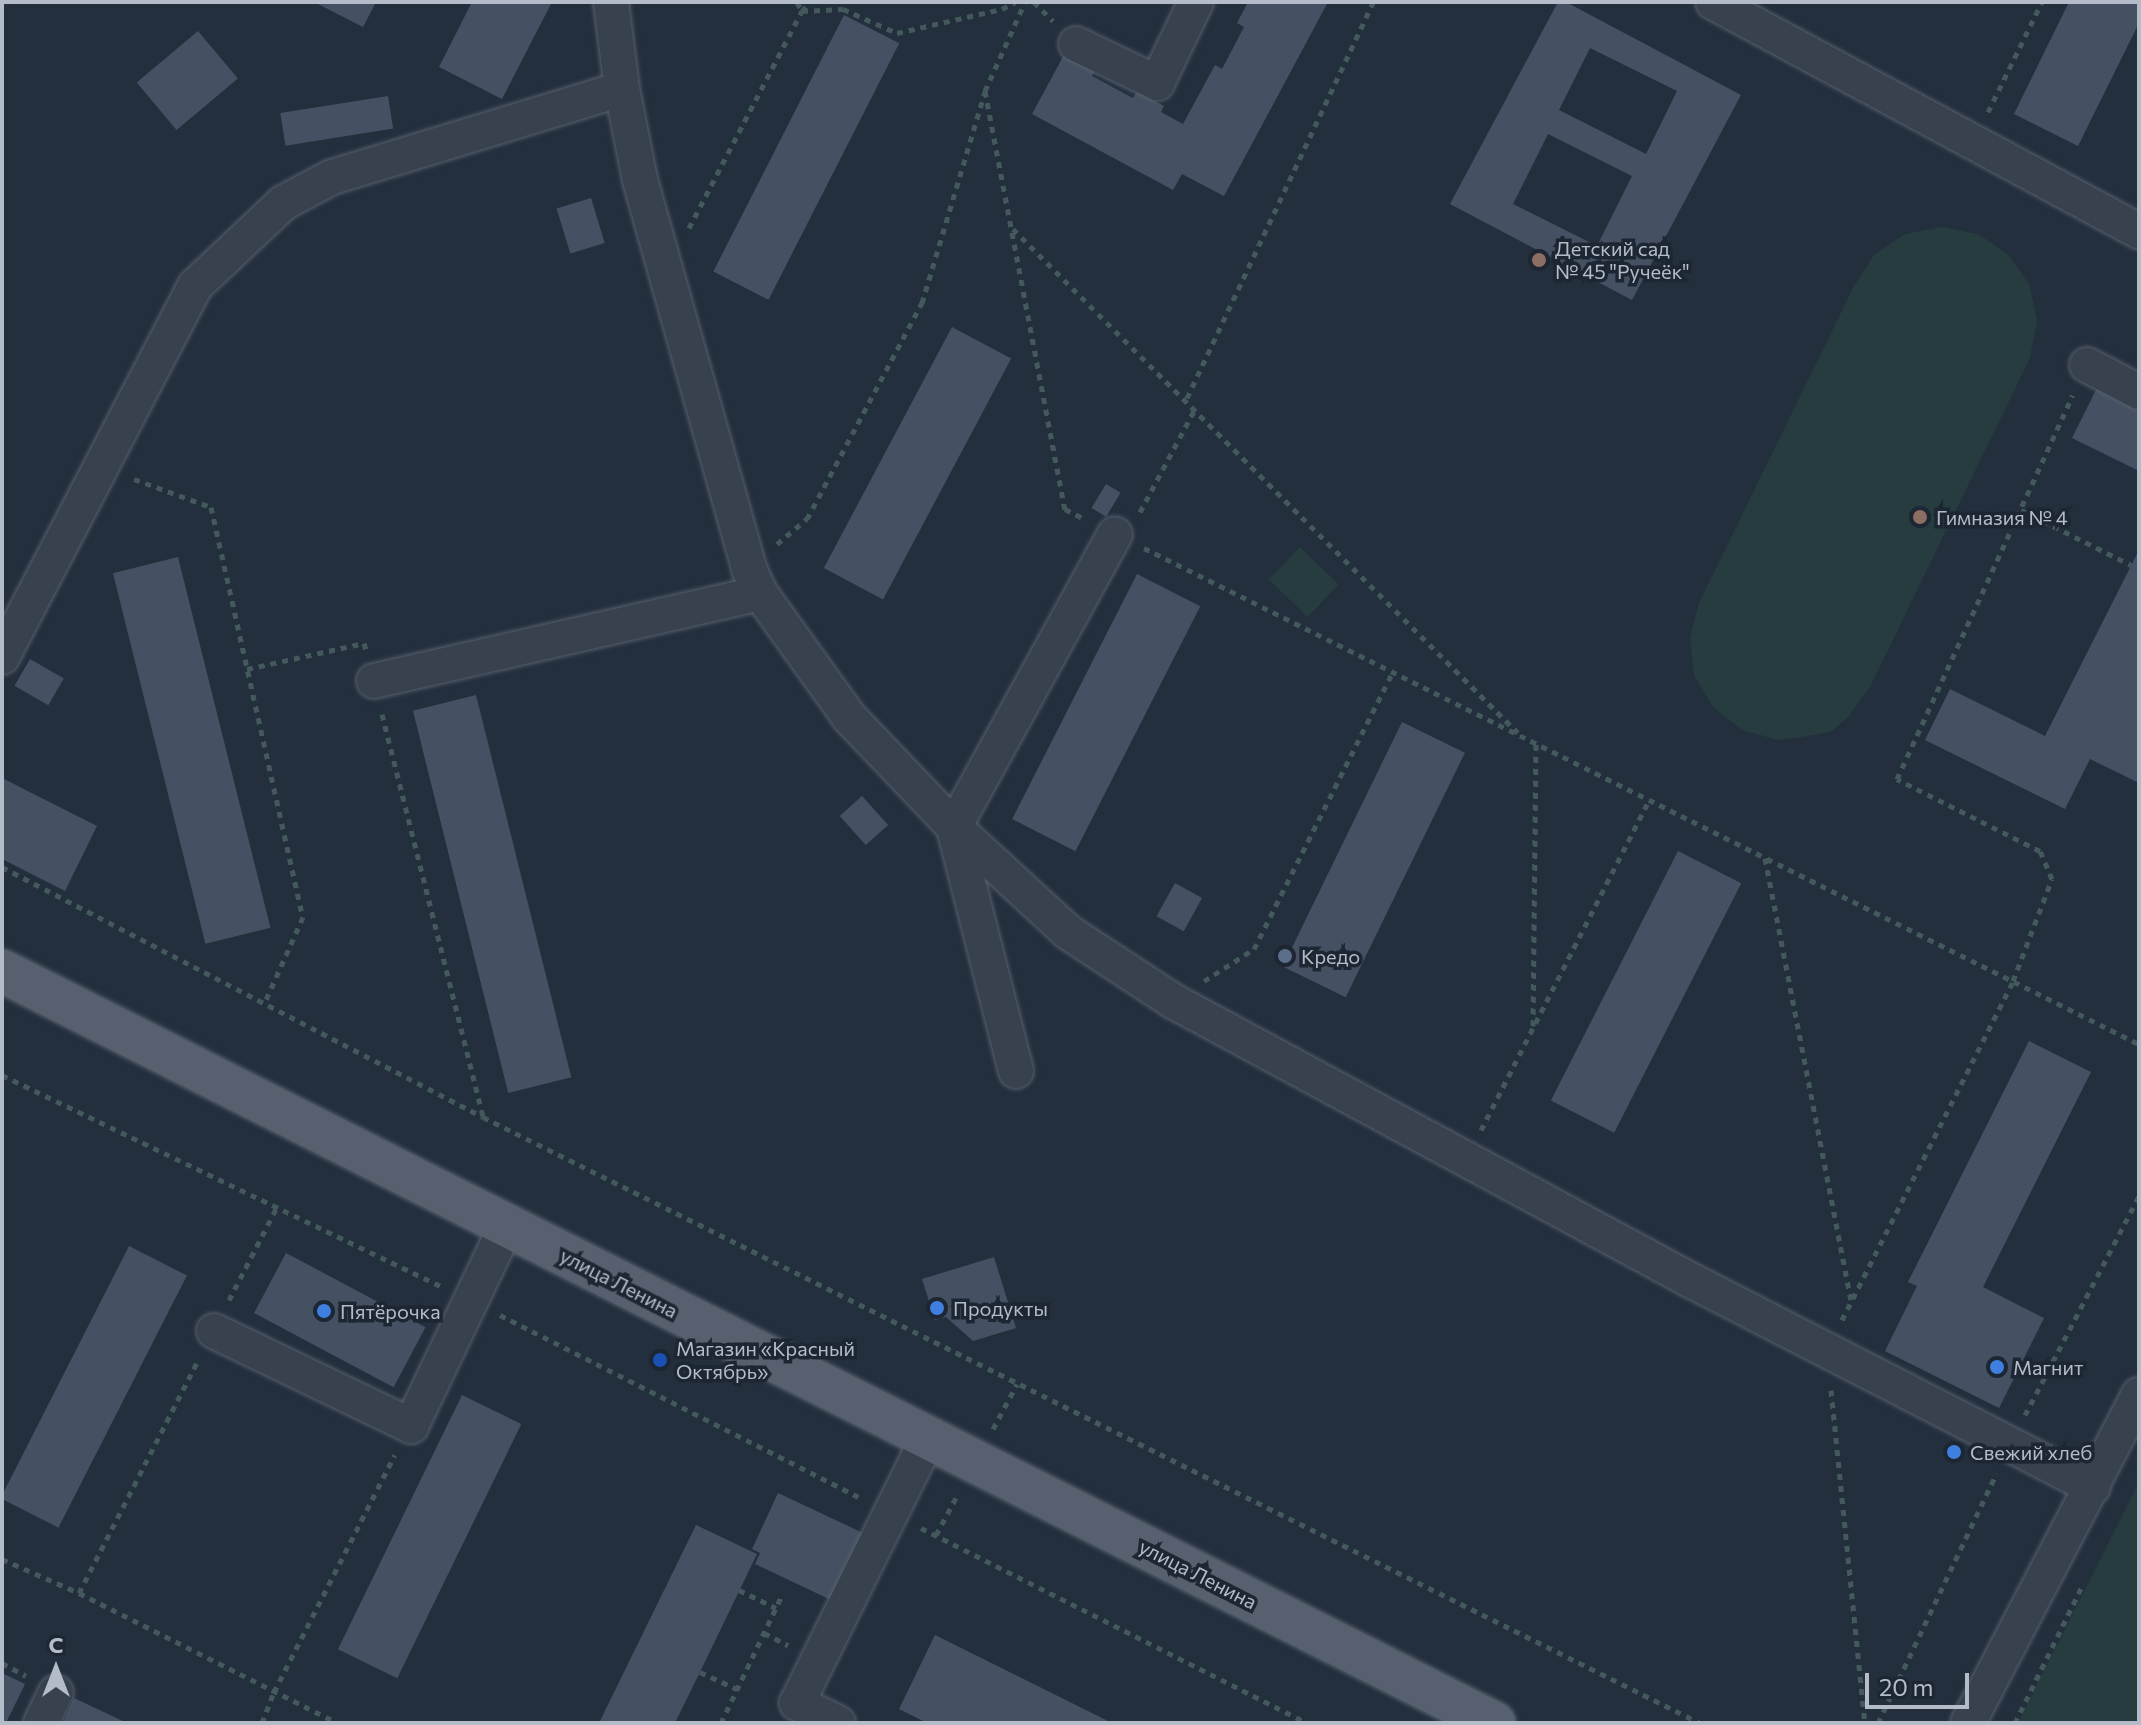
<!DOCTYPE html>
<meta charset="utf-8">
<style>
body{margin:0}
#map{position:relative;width:2141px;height:1725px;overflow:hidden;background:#242f3e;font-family:Commissioner,sans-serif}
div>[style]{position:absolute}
.green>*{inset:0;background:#263c3f;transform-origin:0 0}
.building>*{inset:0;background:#455162;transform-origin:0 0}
.path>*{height:5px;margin-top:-2.5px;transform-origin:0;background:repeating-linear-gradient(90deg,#44595c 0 6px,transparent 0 12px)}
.roads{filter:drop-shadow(0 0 2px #565f6c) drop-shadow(0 0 2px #565f6c)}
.minor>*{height:34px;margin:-17px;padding:0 17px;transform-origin:17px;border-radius:17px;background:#38414e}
.major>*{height:42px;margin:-21px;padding:0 21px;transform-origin:21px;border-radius:21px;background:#56606e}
.dots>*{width:22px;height:22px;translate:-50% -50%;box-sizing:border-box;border:4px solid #1d2633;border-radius:50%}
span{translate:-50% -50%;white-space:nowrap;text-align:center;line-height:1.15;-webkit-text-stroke:7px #1d2633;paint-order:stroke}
.poi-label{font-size:20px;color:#b4bcc9}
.left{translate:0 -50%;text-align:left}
.street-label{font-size:20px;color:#b4bcc9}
.frame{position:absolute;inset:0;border:4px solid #b4bcc9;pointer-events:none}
.north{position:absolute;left:16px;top:1629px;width:80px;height:80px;-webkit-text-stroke:6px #1d2633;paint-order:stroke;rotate:0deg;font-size:22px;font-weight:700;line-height:32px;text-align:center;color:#b4bcc9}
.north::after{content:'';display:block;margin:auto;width:28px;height:36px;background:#b4bcc9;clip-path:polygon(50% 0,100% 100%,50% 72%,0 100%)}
.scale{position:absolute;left:1865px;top:1673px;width:104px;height:36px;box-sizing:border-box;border:4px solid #b4bcc9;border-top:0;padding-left:10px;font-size:24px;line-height:28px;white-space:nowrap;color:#b4bcc9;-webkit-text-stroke:6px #1d2633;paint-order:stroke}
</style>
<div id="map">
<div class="green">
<div style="clip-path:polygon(1942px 227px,1978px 234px,2009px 255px,2030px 286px,2037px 322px,2030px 358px,1870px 687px,1848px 717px,1832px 731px,1815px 735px,1778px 740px,1742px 730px,1713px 707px,1694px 675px,1690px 638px,1699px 603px,1854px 286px,1874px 255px,1905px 234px)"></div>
<div style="left:1300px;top:547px;width:54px;height:45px;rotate:44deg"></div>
<div style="clip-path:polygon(2139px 1482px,2139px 1723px,2018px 1723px)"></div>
</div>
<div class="building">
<div style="clip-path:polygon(314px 2px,376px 2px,363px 27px)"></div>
<div style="clip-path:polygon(472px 2px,552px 2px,502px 99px,439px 67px)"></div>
<div style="clip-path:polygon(1248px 2px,1328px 2px,1224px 196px,1182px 174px,1173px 190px,1032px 114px,1065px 53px,1096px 69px,1092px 76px,1133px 98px,1137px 91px,1164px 106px,1161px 112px,1183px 124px,1215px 65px,1222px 69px,1244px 27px,1237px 23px)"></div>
<div style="clip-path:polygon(evenodd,1558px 2px,1566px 2px,1741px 95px,1632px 300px,1450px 204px,1558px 2px,1590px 48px,1677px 91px,1646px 154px,1559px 110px,1590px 48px,1558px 2px,1548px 134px,1632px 176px,1597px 246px,1513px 204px,1548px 134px)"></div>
<div style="clip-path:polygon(2069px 2px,2139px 2px,2139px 23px,2078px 146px,2014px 114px)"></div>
<div style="left:844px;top:15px;width:62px;height:288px;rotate:27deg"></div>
<div style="left:198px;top:31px;width:62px;height:80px;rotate:50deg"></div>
<div style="left:388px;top:96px;width:33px;height:109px;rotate:81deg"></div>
<div style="left:591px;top:198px;width:47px;height:36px;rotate:73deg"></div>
<div style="left:952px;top:327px;width:67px;height:273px;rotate:28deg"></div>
<div style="clip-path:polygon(2101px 380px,2139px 398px,2139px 471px,2072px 438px)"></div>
<div style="left:1106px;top:484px;width:17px;height:28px;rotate:31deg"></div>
<div style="clip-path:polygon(2139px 550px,2139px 783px,2090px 759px,2065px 809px,1925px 740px,1950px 689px,2045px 736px)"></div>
<div style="left:178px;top:557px;width:382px;height:67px;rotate:76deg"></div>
<div style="left:1137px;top:574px;width:71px;height:275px;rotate:27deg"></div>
<div style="left:30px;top:659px;width:39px;height:31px;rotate:30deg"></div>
<div style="left:476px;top:695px;width:394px;height:65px;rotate:76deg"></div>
<div style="left:1402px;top:722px;width:70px;height:272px;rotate:26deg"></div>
<div style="clip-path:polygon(2px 778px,97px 826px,65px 891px,2px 859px)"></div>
<div style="left:862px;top:796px;width:39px;height:30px;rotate:48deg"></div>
<div style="left:1678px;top:851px;width:71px;height:280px;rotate:27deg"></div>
<div style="left:1175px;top:883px;width:31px;height:38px;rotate:29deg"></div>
<div style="clip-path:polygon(2029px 1041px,2091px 1072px,1983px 1287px,2044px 1318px,1999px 1408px,1885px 1351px,1917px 1286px,1908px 1282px)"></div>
<div style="left:129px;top:1246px;width:65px;height:283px;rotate:27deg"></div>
<div style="left:286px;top:1253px;width:158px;height:68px;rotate:28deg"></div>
<div style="clip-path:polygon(994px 1257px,1016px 1328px,973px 1341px,946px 1317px,935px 1320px,922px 1279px)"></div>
<div style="left:462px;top:1395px;width:66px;height:283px;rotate:26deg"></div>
<div style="clip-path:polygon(778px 1493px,863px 1533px,831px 1600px,755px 1564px,760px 1553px,752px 1549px)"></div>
<div style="clip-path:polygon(696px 1525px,757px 1554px,700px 1672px,675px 1723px,599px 1723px)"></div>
<div style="clip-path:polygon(935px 1635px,1112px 1723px,927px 1723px,899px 1709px)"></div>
<div style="clip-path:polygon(2px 1673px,25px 1684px,6px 1723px,2px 1723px)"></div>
<div style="clip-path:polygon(74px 1698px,127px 1723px,63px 1723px)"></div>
</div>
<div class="path">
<div style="left:797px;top:2px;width:10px;rotate:61deg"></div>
<div style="left:802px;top:11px;width:41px;rotate:-2.8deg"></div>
<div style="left:843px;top:9px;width:59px;rotate:24deg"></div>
<div style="left:897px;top:33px;width:108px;rotate:-12.9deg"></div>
<div style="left:1002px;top:9px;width:15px;rotate:-28deg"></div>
<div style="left:1034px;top:2px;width:27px;rotate:45deg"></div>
<div style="left:985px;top:91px;width:426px;rotate:79.2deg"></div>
<div style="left:1065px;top:509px;width:22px;rotate:27deg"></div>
<div style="left:1988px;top:112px;width:123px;rotate:-63.9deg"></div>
<div style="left:689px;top:228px;width:245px;rotate:-62.5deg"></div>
<div style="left:802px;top:11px;width:13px;rotate:-45deg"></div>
<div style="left:1013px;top:229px;width:713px;rotate:44.94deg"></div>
<div style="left:1187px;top:398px;width:438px;rotate:-64.8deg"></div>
<div style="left:134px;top:479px;width:82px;rotate:20deg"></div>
<div style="left:211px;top:507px;width:420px;rotate:77.4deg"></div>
<div style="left:303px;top:917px;width:93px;rotate:114.1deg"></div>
<div style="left:2021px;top:510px;width:123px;rotate:26.6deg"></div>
<div style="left:1140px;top:512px;width:119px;rotate:-61.9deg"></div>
<div style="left:777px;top:544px;width:39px;rotate:-40deg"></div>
<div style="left:807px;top:519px;width:245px;rotate:-62deg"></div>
<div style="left:922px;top:303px;width:221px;rotate:-73.4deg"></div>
<div style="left:985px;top:91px;width:98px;rotate:-65.8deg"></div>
<div style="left:1144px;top:548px;width:1112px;rotate:26.5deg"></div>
<div style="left:247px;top:669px;width:120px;rotate:-12.5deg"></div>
<div style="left:364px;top:643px;width:7px;rotate:74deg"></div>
<div style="left:382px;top:714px;width:414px;rotate:75.9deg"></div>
<div style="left:1765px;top:858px;width:452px;rotate:79deg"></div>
<div style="left:2px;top:867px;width:542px;rotate:27.46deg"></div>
<div style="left:483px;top:1117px;width:1360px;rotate:26.47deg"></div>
<div style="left:1204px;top:981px;width:59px;rotate:-32.6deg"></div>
<div style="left:1254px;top:949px;width:310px;rotate:-63.4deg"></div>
<div style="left:1533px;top:1026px;width:283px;rotate:-89.4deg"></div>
<div style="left:2px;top:1075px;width:487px;rotate:25.7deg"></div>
<div style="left:1481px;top:1130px;width:370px;rotate:-63deg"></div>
<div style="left:229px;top:1300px;width:107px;rotate:-62.7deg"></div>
<div style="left:500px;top:1315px;width:406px;rotate:26.9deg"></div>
<div style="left:1842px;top:1320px;width:380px;rotate:-63.2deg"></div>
<div style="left:2013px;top:981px;width:109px;rotate:-69.1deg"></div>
<div style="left:2052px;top:879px;width:30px;rotate:-113deg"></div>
<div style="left:2040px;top:851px;width:160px;rotate:-153.3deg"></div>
<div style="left:1897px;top:779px;width:422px;rotate:-65.4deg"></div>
<div style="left:1831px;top:1390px;width:335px;rotate:84.2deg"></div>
<div style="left:2025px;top:1415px;width:247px;rotate:-62.5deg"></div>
<div style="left:993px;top:1429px;width:51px;rotate:-61.9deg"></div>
<div style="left:921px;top:1528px;width:432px;rotate:26.8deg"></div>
<div style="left:936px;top:1535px;width:47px;rotate:-61.8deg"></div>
<div style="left:2px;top:1559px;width:84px;rotate:23.8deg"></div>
<div style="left:79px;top:1593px;width:290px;rotate:26.7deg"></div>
<div style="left:739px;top:1590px;width:41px;rotate:25.9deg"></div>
<div style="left:79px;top:1593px;width:263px;rotate:-62.9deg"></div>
<div style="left:764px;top:1633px;width:27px;rotate:27deg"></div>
<div style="left:2px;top:1663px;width:27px;rotate:28deg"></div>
<div style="left:700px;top:1672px;width:41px;rotate:24.7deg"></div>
<div style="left:262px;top:1723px;width:33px;rotate:-69deg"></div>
<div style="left:274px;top:1692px;width:266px;rotate:-63deg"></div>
<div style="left:721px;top:1723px;width:142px;rotate:-64.5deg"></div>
<div style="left:1878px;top:1723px;width:276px;rotate:-64.6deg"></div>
<div style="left:2015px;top:1723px;width:155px;rotate:-63.9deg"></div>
</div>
<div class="roads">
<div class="minor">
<div style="left:611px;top:2px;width:88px;rotate:82.8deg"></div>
<div style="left:622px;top:89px;width:93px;rotate:78.8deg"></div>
<div style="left:640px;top:180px;width:404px;rotate:74.3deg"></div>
<div style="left:749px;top:569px;width:26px;rotate:65deg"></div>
<div style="left:760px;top:593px;width:153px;rotate:54.3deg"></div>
<div style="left:849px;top:717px;width:152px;rotate:46.3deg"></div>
<div style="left:954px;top:827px;width:155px;rotate:42.6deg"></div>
<div style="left:1068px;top:932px;width:126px;rotate:33.3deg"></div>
<div style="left:1173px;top:1001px;width:587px;rotate:28.35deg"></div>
<div style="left:1690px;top:1280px;width:453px;rotate:27.2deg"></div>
<div style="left:1713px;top:2px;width:484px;rotate:28.3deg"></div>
<div style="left:1076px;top:44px;width:90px;rotate:25.7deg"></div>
<div style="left:1157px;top:83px;width:90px;rotate:-64.3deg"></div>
<div style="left:2087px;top:365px;width:59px;rotate:27.4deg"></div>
<div style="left:2px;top:657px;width:418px;rotate:-62.5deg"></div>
<div style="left:195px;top:286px;width:121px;rotate:-43.3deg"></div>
<div style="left:283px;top:203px;width:55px;rotate:-28deg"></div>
<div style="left:332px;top:177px;width:303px;rotate:-16.9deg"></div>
<div style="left:374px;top:681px;width:396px;rotate:-12.8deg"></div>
<div style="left:1016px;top:1071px;width:252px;rotate:-104.3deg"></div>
<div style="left:954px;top:827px;width:334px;rotate:-61.2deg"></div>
<div style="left:214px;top:1331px;width:219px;rotate:25.7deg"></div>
<div style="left:411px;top:1426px;width:221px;rotate:-64.5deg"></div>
<div style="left:41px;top:1723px;width:34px;rotate:-64deg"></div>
<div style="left:838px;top:1723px;width:46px;rotate:-154deg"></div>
<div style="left:797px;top:1703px;width:296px;rotate:-63.7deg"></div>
<div style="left:1968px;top:1723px;width:370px;rotate:-62.5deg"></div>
</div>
<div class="major">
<div style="left:2px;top:971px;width:1671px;rotate:26.75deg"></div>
</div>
</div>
<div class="dots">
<div style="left:1539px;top:260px;background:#8d6e63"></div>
<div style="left:1920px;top:517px;background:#8d6e63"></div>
<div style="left:1285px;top:956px;background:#5c6f8a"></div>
<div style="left:937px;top:1308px;background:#3f7fe0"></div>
<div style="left:324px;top:1311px;background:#3f7fe0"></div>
<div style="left:660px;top:1360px;background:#1a4fb4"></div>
<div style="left:1997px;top:1367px;background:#3f7fe0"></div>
<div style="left:1954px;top:1452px;background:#3f7fe0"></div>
</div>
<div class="poi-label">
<span class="left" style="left:1555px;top:260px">Детский сад<br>№ 45 "Ручеёк"</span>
<span class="left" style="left:1936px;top:517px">Гимназия № 4</span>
<span class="left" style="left:1301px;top:956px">Кредо</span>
<span class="left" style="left:953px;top:1308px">Продукты</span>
<span class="left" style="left:340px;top:1311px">Пятёрочка</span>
<span class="left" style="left:676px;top:1360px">Магазин «Красный<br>Октябрь»</span>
<span class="left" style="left:2013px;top:1367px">Магнит</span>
<span class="left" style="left:1970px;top:1452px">Свежий хлеб</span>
</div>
<div class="street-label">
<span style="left:619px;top:1283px;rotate:27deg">улица Ленина</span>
<span style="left:1198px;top:1574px;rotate:27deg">улица Ленина</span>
</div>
<div class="frame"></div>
<div class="north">С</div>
<div class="scale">20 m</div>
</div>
